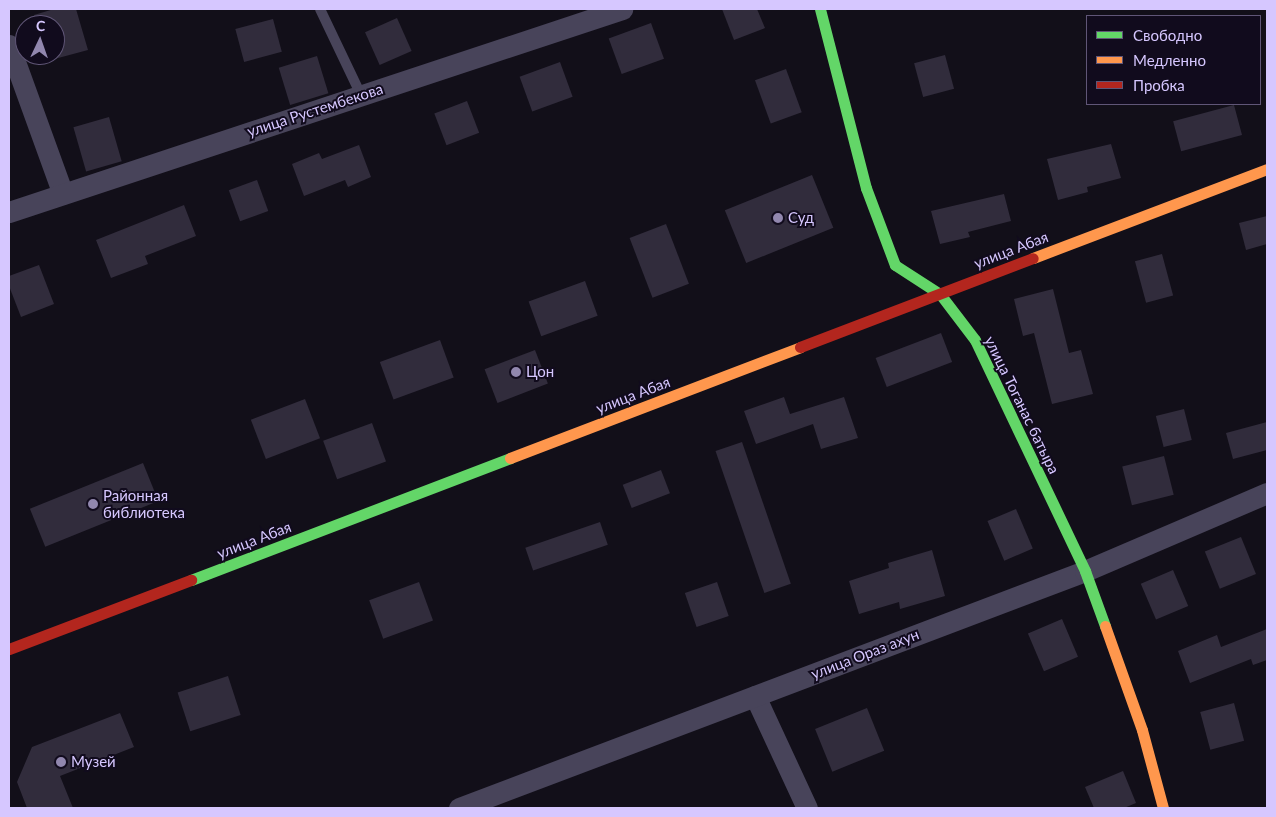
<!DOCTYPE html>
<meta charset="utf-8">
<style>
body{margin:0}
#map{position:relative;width:1276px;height:817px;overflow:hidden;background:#120f19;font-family:Lato,sans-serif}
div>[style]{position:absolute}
.building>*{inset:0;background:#312c3c;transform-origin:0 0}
.lane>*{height:10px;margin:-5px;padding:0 5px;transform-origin:5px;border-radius:5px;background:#48445a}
.street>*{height:21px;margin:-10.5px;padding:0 10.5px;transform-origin:10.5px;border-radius:10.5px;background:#48445a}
.fast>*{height:11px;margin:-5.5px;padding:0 5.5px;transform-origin:5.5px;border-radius:5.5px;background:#63d668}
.slow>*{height:11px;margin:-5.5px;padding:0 5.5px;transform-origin:5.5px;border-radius:5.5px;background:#ff974d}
.jam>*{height:11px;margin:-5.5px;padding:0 5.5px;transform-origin:5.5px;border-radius:5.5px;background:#b3261e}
.dots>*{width:14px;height:14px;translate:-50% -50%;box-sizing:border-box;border:2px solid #110b1d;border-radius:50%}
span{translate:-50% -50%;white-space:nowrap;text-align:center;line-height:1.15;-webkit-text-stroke:4px #110b1d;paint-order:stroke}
.street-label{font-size:15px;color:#d6c7ff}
.poi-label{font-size:15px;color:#d6c7ff}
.left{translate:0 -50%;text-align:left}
.frame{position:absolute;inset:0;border:10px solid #d6c7ff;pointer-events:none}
.legend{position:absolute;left:1086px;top:15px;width:175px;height:90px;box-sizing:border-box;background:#110b1d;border:1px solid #605677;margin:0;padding:6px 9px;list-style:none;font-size:15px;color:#d6c7ff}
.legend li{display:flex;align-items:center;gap:10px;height:25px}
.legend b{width:25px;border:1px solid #605677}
.north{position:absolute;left:15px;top:15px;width:50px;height:50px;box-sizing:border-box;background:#110b1d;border:1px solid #605677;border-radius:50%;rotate:3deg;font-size:14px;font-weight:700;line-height:20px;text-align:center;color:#d6c7ff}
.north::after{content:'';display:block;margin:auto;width:18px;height:22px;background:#9187ae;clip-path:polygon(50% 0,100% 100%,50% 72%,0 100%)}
</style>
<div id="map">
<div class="building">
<div style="clip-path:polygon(54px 9px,76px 9px,88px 50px,47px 61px,46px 55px,55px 55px,55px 25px,37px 25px,34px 15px)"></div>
<div style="clip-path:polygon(722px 9px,757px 9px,765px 28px,734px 40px)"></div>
<div style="left:397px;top:18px;width:36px;height:35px;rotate:66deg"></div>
<div style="left:273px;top:19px;width:34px;height:39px;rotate:75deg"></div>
<div style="left:651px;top:23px;width:38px;height:45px;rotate:70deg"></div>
<div style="left:945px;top:55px;width:35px;height:32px;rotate:75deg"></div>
<div style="left:317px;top:56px;width:39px;height:40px;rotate:73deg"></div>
<div style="left:560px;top:62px;width:37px;height:43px;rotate:70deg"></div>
<div style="left:786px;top:69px;width:46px;height:33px;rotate:70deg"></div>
<div style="left:467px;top:101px;width:34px;height:35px;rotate:69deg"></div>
<div style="left:1234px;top:105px;width:31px;height:63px;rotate:75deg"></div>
<div style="left:109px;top:117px;width:46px;height:37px;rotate:74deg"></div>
<div style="clip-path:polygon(1111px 144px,1121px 178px,1087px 187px,1088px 192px,1058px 200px,1047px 159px)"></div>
<div style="clip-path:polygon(359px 145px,371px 177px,348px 187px,345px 180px,304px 196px,292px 164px,319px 153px,322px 159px)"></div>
<div style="left:812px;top:175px;width:57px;height:94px;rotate:68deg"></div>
<div style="left:257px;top:180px;width:33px;height:30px;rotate:70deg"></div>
<div style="clip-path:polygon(1004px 194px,1011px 221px,968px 232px,970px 237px,940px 244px,931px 211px)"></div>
<div style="clip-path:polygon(184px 205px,196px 236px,145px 256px,148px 264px,111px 278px,96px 240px)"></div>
<div style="clip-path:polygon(1267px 216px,1267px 244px,1246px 250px,1239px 223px)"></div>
<div style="left:666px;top:224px;width:64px;height:39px;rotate:69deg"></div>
<div style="left:1162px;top:254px;width:43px;height:28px;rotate:75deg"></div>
<div style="clip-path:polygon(39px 265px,54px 304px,21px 317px,9px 286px,9px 276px)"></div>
<div style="left:585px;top:281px;width:37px;height:60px;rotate:70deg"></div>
<div style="clip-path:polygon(1053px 289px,1069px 353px,1081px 350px,1093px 394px,1052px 404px,1034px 333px,1023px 336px,1014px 299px)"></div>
<div style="left:941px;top:333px;width:31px;height:70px;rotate:69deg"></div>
<div style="left:440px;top:340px;width:40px;height:64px;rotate:70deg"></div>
<div style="left:535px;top:350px;width:36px;height:54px;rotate:69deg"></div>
<div style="clip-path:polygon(784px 397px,790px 414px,844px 397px,858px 438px,821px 449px,813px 424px,756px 444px,744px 411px)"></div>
<div style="left:305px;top:399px;width:42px;height:58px;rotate:69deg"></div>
<div style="left:1184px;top:409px;width:32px;height:29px;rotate:76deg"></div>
<div style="clip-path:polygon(1267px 422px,1267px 450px,1233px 459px,1226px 433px)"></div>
<div style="left:372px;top:423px;width:41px;height:52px;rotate:70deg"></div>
<div style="left:742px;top:442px;width:150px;height:28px;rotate:71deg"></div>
<div style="left:1164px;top:456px;width:40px;height:43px;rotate:76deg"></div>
<div style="left:143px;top:463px;width:41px;height:122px;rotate:68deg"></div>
<div style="left:661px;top:470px;width:25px;height:41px;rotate:69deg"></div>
<div style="left:1016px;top:509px;width:43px;height:31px;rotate:67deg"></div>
<div style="left:600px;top:522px;width:24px;height:79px;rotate:71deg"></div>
<div style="left:1241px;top:537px;width:40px;height:39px;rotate:68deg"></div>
<div style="clip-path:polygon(932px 550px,945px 596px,900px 609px,899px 602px,859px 614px,849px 581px,889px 568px,888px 563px)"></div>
<div style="left:1173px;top:570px;width:39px;height:35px;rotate:67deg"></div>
<div style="left:419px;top:582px;width:41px;height:53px;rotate:70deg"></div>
<div style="left:717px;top:582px;width:36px;height:34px;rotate:71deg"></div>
<div style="left:1062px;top:619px;width:41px;height:37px;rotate:67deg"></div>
<div style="clip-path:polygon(1267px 629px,1267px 660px,1253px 665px,1251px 659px,1190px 683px,1178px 651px,1217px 635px,1221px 647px)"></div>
<div style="left:228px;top:676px;width:41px;height:53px;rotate:72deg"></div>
<div style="left:1234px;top:703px;width:39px;height:35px;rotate:75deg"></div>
<div style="left:867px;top:708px;width:46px;height:56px;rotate:68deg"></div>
<div style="clip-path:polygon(120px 713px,134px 747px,60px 776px,73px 808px,27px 808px,17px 782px,32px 747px)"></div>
<div style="clip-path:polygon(1123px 771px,1136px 803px,1124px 808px,1094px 808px,1085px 787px)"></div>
</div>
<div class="lane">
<div style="left:320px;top:9px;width:95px;rotate:64.5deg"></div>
</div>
<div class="street">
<div style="left:9px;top:45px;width:158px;rotate:70.1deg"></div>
<div style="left:9px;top:212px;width:646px;rotate:-18.32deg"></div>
<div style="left:755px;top:696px;width:123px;rotate:65.1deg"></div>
<div style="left:459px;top:808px;width:669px;rotate:-20.74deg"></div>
<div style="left:1085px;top:571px;width:198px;rotate:-23.2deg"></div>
</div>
<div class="fast">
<div style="left:820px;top:9px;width:185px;rotate:75.6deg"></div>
<div style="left:866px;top:188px;width:82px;rotate:69.4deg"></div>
<div style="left:895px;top:265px;width:54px;rotate:32.8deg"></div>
<div style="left:940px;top:294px;width:58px;rotate:52.7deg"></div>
<div style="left:975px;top:340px;width:256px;rotate:64.5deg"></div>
<div style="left:1085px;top:571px;width:59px;rotate:70deg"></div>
<div style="left:191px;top:580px;width:342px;rotate:-20.9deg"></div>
</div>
<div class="slow">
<div style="left:1033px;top:258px;width:250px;rotate:-20.8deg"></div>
<div style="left:510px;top:458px;width:311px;rotate:-20.9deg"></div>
<div style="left:1105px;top:626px;width:110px;rotate:70.4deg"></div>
<div style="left:1142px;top:730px;width:81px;rotate:74.9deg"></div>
</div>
<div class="jam">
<div style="left:800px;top:347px;width:249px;rotate:-20.9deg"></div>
<div style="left:9px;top:649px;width:195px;rotate:-20.8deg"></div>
</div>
<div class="dots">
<div style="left:778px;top:218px;background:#9187ae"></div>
<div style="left:516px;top:372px;background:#9187ae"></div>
<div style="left:93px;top:504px;background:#9187ae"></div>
<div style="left:61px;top:762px;background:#9187ae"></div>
</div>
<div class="street-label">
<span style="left:315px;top:110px;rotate:-18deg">улица Рустембекова</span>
<span style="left:1011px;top:250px;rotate:-21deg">улица Абая</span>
<span style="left:633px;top:395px;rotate:-21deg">улица Абая</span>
<span style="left:1022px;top:405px;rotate:64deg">улица Тоганас батыра</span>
<span style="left:254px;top:540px;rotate:-21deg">улица Абая</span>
<span style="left:865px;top:654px;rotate:-21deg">улица Ораз ахун</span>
</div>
<div class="poi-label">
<span class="left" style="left:788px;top:218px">Суд</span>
<span class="left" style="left:526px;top:372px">Цон</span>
<span class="left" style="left:103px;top:504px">Районная<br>библиотека</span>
<span class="left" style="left:71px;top:762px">Музей</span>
</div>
<div class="frame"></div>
<ul class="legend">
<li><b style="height:6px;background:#63d668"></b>Свободно</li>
<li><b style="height:6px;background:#ff974d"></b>Медленно</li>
<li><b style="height:6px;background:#b3261e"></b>Пробка</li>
</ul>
<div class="north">С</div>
</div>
